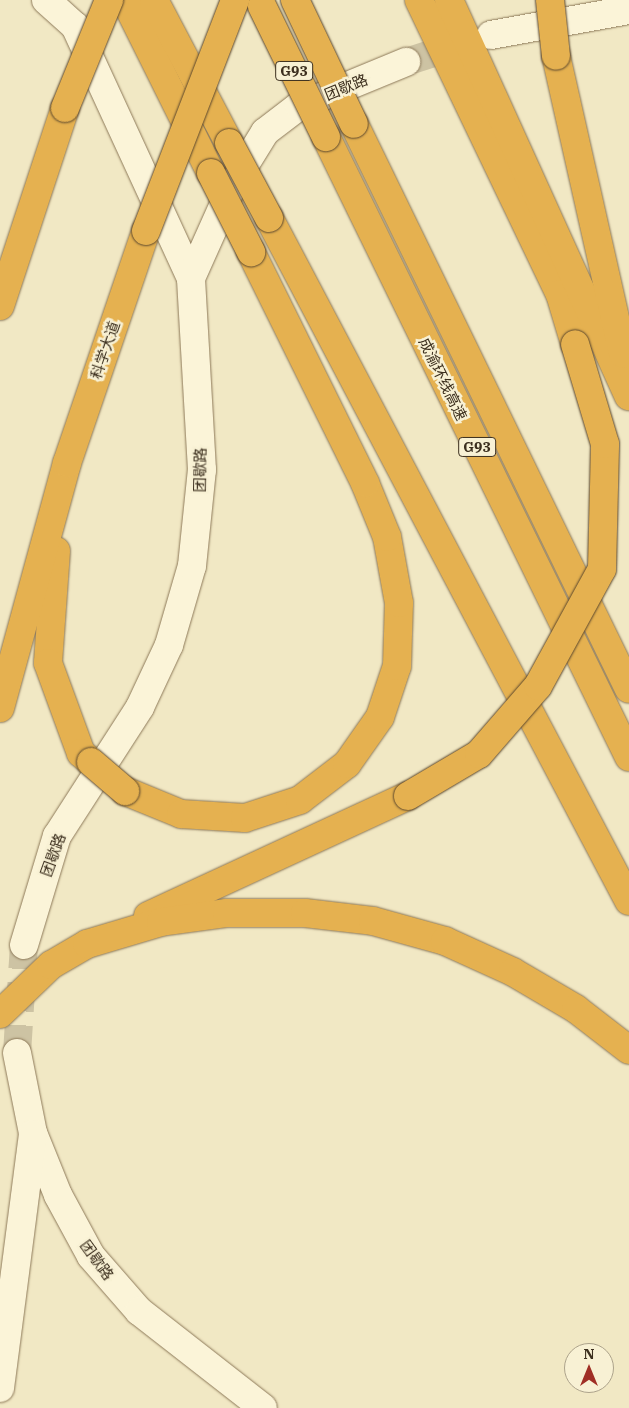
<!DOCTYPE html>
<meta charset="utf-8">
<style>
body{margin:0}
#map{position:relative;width:629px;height:1408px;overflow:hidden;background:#f1e8c4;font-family:"IBM Plex Serif","Noto Sans SC",serif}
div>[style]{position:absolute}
.minor-tunnel>*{height:28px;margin-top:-14px;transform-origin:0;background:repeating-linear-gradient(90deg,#cdc3a3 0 28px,transparent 0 42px)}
.roads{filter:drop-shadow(0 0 1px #8d7959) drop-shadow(0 0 1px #8d7959)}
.minor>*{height:28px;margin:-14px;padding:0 14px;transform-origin:14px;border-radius:14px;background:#fbf4d8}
.highway>*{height:28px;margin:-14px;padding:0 14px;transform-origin:14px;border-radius:14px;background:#e5b150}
.bridges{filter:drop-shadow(0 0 1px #5b472d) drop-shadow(0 0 1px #5b472d)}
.highway-bridge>*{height:28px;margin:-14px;padding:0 14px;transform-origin:14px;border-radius:14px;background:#e5b150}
span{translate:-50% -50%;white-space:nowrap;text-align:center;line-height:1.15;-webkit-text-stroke:5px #f8f1d4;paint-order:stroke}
.shield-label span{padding:1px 4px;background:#f8f1d4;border:1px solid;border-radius:4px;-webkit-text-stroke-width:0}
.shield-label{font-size:14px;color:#3c2f1e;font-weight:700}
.street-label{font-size:15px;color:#3c2f1e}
.north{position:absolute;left:564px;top:1343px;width:50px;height:50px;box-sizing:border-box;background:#f8f1d4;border:1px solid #ada38b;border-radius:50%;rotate:0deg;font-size:14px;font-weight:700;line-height:20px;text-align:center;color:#3c2f1e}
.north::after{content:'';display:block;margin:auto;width:18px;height:22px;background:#a02f25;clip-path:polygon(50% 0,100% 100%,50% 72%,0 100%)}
</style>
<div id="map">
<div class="minor-tunnel">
<div style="left:406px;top:62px;width:62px;rotate:-17.9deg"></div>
<div style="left:17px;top:1053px;width:108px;rotate:-86.3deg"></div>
</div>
<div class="roads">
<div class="minor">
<div style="left:46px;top:0;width:39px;rotate:42deg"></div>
<div style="left:75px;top:26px;width:277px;rotate:65.3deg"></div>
<div style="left:491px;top:35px;width:140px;rotate:-10.3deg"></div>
<div style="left:24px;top:945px;width:114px;rotate:-73.2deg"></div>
<div style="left:57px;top:836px;width:153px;rotate:-57.2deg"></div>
<div style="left:140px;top:707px;width:68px;rotate:-64.9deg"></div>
<div style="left:169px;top:645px;width:82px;rotate:-73.8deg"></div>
<div style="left:192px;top:566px;width:97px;rotate:-84.1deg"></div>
<div style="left:202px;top:470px;width:192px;rotate:-93.3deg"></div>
<div style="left:191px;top:278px;width:103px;rotate:-65.9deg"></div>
<div style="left:233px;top:184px;width:61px;rotate:-58.4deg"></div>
<div style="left:265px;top:132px;width:43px;rotate:-37.4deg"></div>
<div style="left:299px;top:106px;width:116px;rotate:-22.4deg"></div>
<div style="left:17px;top:1053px;width:82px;rotate:78.7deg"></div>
<div style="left:33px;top:1133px;width:67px;rotate:68deg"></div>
<div style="left:58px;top:1195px;width:69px;rotate:61.6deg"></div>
<div style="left:91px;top:1256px;width:73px;rotate:48.9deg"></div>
<div style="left:139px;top:1311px;width:157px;rotate:38deg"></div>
<div style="left:0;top:1388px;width:256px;rotate:-82.6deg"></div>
</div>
<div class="highway">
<div style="left:125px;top:0;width:193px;rotate:63.6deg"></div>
<div style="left:154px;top:0;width:161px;rotate:62.3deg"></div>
<div style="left:419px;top:0;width:326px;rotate:64.4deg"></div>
<div style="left:560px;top:294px;width:52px;rotate:73.3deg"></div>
<div style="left:449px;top:0;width:435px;rotate:65.6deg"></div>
<div style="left:556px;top:56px;width:305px;rotate:77.3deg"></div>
<div style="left:354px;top:124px;width:628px;rotate:64.05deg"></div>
<div style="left:326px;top:137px;width:690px;rotate:63.95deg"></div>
<div style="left:269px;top:218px;width:772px;rotate:62.21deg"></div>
<div style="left:0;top:306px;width:208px;rotate:-71.8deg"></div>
<div style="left:56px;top:551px;width:112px;rotate:94.1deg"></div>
<div style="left:48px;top:663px;width:96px;rotate:69.9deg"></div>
<div style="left:81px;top:753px;width:13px;rotate:42deg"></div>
<div style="left:0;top:708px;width:254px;rotate:-74.7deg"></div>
<div style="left:67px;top:463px;width:245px;rotate:-71.2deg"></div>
<div style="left:125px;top:791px;width:61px;rotate:22.3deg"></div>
<div style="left:181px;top:814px;width:64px;rotate:3.6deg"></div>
<div style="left:245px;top:818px;width:58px;rotate:-18.1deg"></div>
<div style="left:300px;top:800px;width:59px;rotate:-37.5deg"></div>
<div style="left:347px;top:764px;width:57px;rotate:-54.9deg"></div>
<div style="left:380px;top:717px;width:54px;rotate:-71.6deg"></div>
<div style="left:397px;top:666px;width:63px;rotate:-88.2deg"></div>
<div style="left:399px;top:603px;width:67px;rotate:-100.3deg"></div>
<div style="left:387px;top:537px;width:58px;rotate:-112.2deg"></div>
<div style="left:365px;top:483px;width:258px;rotate:-116.3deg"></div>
<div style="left:148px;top:916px;width:286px;rotate:-24.8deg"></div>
<div style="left:0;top:1014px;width:71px;rotate:-43.9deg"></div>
<div style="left:51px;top:965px;width:42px;rotate:-30.3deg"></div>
<div style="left:87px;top:944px;width:77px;rotate:-16.6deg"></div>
<div style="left:161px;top:922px;width:67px;rotate:-7.8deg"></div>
<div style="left:227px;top:913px;width:78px"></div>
<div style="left:305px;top:913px;width:68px;rotate:6.7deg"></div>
<div style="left:373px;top:921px;width:75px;rotate:15.5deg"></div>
<div style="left:445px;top:941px;width:75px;rotate:24.5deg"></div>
<div style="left:513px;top:972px;width:73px;rotate:30.4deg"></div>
<div style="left:576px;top:1009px;width:67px;rotate:37.7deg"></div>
</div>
</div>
<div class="bridges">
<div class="highway-bridge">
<div style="left:295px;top:0;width:137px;rotate:64.6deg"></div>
<div style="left:550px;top:0;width:56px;rotate:83.9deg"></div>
<div style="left:262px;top:6px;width:146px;rotate:64deg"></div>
<div style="left:65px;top:108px;width:117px;rotate:-67.8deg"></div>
<div style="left:229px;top:143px;width:85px;rotate:61.9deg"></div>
<div style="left:211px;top:173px;width:89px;rotate:63.1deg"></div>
<div style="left:146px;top:231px;width:248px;rotate:-68.9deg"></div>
<div style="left:91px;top:762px;width:45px;rotate:40.5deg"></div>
<div style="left:408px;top:796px;width:82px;rotate:-30.6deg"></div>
<div style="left:479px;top:754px;width:90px;rotate:-49.1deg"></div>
<div style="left:538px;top:686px;width:133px;rotate:-61.3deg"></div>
<div style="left:602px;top:569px;width:125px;rotate:-88.6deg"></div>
<div style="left:605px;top:444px;width:104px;rotate:-106.7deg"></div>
</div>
</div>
<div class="shield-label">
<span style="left:294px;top:71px">G93</span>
<span style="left:477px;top:447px">G93</span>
</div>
<div class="street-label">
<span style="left:346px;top:87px;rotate:-22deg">团歇路</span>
<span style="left:105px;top:350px;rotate:-71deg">科学大道</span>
<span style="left:443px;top:379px;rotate:64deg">成渝环线高速</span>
<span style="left:200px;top:470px;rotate:-89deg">团歇路</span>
<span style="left:53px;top:855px;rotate:-70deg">团歇路</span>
<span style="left:97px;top:1260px;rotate:54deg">团歇路</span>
</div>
<div class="north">N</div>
</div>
